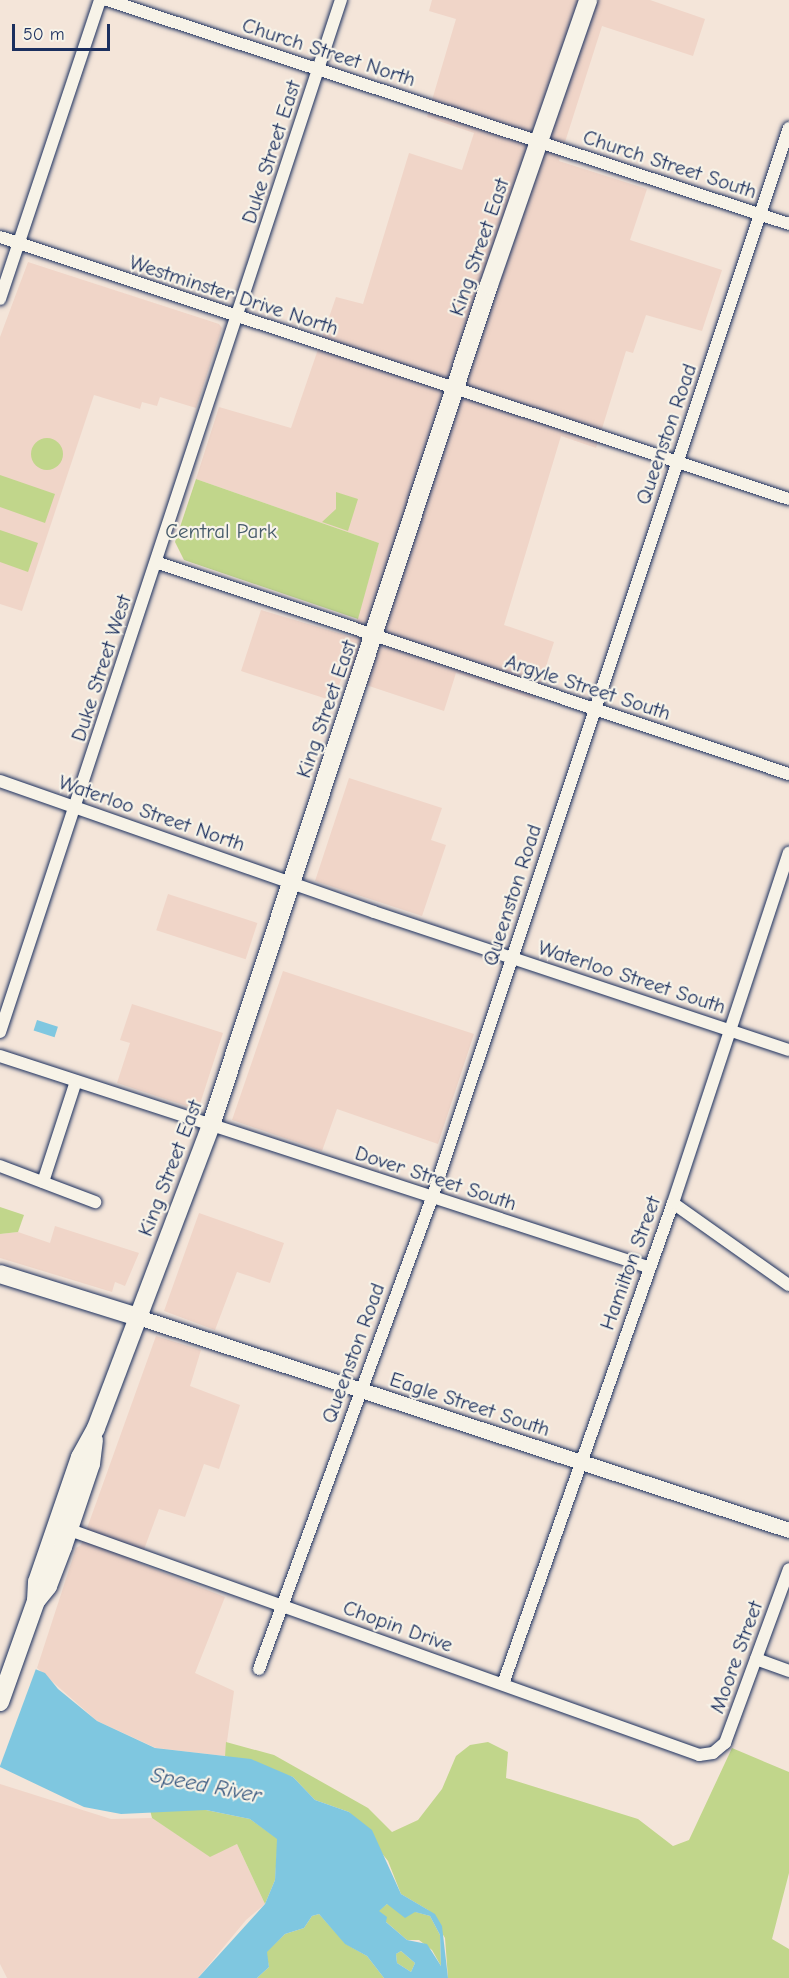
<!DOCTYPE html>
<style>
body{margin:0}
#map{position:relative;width:789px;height:1978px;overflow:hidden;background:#f4e5d9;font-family:"Comic Neue",sans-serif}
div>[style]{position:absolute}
.built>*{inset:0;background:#f0d5c8;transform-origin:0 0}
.green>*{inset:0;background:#c1d68b}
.round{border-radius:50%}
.water>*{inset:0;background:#7fc7e0;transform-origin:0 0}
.pier>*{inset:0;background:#f4e5d9}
.roads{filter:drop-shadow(0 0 2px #1b2f5e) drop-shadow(0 0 2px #1b2f5e)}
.minor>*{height:12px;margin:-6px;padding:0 6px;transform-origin:6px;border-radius:6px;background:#f7f3e8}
.tertiary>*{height:15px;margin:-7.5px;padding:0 7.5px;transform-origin:7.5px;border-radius:7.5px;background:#f7f3e8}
.secondary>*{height:18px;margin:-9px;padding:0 9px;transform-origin:9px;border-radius:9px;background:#f7f3e8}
span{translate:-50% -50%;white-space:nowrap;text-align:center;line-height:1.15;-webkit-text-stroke:4.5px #f7f3e8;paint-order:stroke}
.street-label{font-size:21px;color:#1b2f5e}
.park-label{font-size:21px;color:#445969}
.water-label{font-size:22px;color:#34557e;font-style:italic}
.scale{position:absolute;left:12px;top:24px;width:98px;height:27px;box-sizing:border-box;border:3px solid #1b2f5e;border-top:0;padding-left:8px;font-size:18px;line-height:21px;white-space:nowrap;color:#1b2f5e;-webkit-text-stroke:4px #f7f3e8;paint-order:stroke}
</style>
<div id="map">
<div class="built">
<div style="clip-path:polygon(432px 0,650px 0,705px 19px,693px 56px,602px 26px,559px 161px,647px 189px,630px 240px,722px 270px,702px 331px,646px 315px,633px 353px,626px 351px,596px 448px,561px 436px,504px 625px,554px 642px,535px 700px,456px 673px,444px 711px,342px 677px,333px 701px,241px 671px,261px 610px,352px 637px,379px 543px,196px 479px,219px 407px,291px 428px,336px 297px,363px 304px,409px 153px,462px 170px,474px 133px,427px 117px,456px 19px,429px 11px)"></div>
<div style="clip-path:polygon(28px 262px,219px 324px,222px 328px,196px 408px,160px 397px,157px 406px,142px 402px,140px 409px,94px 395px,22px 611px,0 604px,0 337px)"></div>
<div style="clip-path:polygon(349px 778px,442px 808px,431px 840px,446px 845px,422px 916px,315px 881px)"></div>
<div style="left:168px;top:894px;width:94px;height:38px;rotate:18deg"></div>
<div style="clip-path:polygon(283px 971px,474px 1034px,438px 1144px,337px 1109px,322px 1151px,232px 1120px)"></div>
<div style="clip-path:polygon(132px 1004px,223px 1033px,198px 1110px,117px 1083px,130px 1043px,120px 1040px)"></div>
<div style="clip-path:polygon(199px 1213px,284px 1243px,270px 1283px,237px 1272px,215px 1330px,164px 1311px)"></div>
<div style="clip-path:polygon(55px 1226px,139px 1253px,125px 1286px,115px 1282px,112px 1292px,0 1258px,0 1234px,18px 1232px,50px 1243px)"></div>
<div style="clip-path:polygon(156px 1336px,201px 1350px,190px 1386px,240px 1405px,219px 1469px,204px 1464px,185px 1517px,159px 1509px,139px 1563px,225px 1597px,195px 1673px,234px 1691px,225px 1756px,156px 1748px,97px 1721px,37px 1668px,76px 1548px,81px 1545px)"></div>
<div style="clip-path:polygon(0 1784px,111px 1819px,152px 1818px,210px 1856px,237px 1844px,265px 1904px,246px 1920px,198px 1978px,7px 1978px,0 1964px)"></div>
</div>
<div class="green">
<div class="round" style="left:31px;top:438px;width:32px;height:32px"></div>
<div style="clip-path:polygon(0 475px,55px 494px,45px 523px,0 507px)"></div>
<div style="clip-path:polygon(196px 479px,379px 543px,358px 619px,184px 560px,175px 542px)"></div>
<div style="clip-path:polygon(336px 492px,358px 499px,348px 531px,322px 522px,336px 509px)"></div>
<div style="clip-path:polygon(0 530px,38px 543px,28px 572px,0 562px)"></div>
<div style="clip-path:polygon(0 1207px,24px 1215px,18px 1232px,0 1234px)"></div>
<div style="clip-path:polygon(226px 1742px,274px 1755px,368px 1808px,392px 1832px,418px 1820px,442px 1789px,456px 1756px,470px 1745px,488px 1742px,508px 1752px,506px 1778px,638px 1819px,673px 1846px,689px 1840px,732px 1748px,789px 1772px,789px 1873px,772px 1939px,789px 1949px,789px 1978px,448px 1978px,445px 1938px,428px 1910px,401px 1894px,388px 1861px,349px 1812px,315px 1800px,293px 1777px,225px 1756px)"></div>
<div style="clip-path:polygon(150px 1810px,206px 1810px,250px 1819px,278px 1839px,275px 1880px,265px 1904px,237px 1844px,210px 1857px,152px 1818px)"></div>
<div style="clip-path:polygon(387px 1904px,430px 1916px,440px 1935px,441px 1966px,432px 1950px,419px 1940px,407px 1940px,385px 1921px,378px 1911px)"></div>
<div style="clip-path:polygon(319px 1914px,346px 1944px,367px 1956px,384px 1978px,257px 1978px,269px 1967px,266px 1952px,285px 1934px,304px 1928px,312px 1916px)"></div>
<div style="clip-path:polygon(401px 1951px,415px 1963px,411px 1972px,397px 1963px,396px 1954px)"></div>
</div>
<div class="water">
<div style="left:37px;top:1020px;width:22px;height:11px;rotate:18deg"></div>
<div style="clip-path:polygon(evenodd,0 1655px,45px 1673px,58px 1689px,97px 1721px,155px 1748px,251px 1759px,293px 1777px,315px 1800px,349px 1812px,372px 1830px,401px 1894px,435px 1914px,442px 1926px,448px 1978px,384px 1978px,367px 1956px,345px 1944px,319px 1914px,312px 1916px,304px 1928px,285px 1934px,267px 1952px,269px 1967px,257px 1978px,198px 1978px,265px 1904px,275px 1880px,277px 1839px,250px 1819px,206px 1810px,121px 1814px,84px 1807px,0 1767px,0 1655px,387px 1904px,405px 1918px,415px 1912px,430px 1916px,440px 1935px,441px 1966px,427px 1944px,407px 1940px,386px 1922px,387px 1917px,379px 1911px,387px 1904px,0 1655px,401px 1951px,415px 1963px,411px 1972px,397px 1963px,396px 1954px,401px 1951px)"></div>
</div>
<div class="pier">
<div style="clip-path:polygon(0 1653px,37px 1666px,0 1766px)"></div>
</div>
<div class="roads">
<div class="minor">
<div style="left:107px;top:0;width:718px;rotate:18.18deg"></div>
<div style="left:0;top:237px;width:831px;rotate:18.37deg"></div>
<div style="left:0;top:299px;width:315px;rotate:-71.5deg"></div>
<div style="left:156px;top:562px;width:668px;rotate:18.52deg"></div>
<div style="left:0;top:781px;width:396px;rotate:19.3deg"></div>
<div style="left:374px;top:912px;width:437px;rotate:18.4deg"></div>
<div style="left:0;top:1032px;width:1087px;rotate:-71.72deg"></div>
<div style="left:0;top:1056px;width:681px;rotate:18.04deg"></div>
<div style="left:0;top:1166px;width:102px;rotate:20.8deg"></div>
<div style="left:43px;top:1182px;width:106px;rotate:-71.9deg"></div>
<div style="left:673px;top:1203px;width:142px;rotate:35.3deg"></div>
<div style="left:70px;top:1530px;width:668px;rotate:19.68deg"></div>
<div style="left:699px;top:1755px;width:14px;rotate:-8deg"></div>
<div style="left:713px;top:1753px;width:16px;rotate:-40deg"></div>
<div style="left:725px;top:1743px;width:185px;rotate:-69.8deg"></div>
<div style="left:756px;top:1659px;width:35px;rotate:20deg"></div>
<div style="left:259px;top:1669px;width:502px;rotate:-69.83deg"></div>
<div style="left:432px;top:1198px;width:1128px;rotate:-71.55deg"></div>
<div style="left:503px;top:1684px;width:510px;rotate:-70.54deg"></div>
<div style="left:673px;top:1203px;width:369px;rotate:-71.7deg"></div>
</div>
<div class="tertiary">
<div style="left:138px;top:1317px;width:685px;rotate:18.12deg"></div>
</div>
<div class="secondary">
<div style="left:0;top:1274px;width:145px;rotate:17.3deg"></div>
<div style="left:36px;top:1601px;width:19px;rotate:-87deg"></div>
<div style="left:37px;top:1582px;width:132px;rotate:-71deg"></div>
<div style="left:80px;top:1457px;width:33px;rotate:-61deg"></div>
<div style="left:96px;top:1428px;width:324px;rotate:-69.2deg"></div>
<div style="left:211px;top:1125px;width:885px;rotate:-71.69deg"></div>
<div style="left:489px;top:285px;width:302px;rotate:-70.8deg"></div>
<div style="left:0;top:1702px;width:107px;rotate:-70.4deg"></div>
<div style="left:36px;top:1601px;width:19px;rotate:-51deg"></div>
<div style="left:48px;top:1586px;width:42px;rotate:-69deg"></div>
<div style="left:63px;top:1547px;width:88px;rotate:-71.4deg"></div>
<div style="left:91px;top:1464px;width:24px;rotate:-83deg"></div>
</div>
</div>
<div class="street-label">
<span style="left:329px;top:52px;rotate:18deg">Church Street North</span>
<span style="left:271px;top:152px;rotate:-72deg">Duke Street East</span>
<span style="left:670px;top:164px;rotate:18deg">Church Street South</span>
<span style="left:479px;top:247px;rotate:-71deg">King Street East</span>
<span style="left:234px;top:295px;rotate:18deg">Westminster Drive North</span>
<span style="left:666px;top:434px;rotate:-71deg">Queenston Road</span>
<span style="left:101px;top:668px;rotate:-72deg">Duke Street West</span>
<span style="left:588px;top:687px;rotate:18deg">Argyle Street South</span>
<span style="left:326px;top:709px;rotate:-71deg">King Street East</span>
<span style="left:152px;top:813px;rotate:19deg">Waterloo Street North</span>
<span style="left:512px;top:895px;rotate:-72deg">Queenston Road</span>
<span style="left:632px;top:977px;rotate:18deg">Waterloo Street South</span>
<span style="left:170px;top:1168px;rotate:-69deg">King Street East</span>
<span style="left:436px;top:1178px;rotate:18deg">Dover Street South</span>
<span style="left:630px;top:1263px;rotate:-70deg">Hamilton Street</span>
<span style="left:353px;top:1353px;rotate:-70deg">Queenston Road</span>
<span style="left:470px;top:1404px;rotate:18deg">Eagle Street South</span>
<span style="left:398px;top:1626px;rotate:20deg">Chopin Drive</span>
<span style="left:736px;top:1657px;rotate:-70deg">Moore Street</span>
</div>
<div class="park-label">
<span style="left:221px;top:531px">Central Park</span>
</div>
<div class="water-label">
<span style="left:206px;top:1786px;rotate:11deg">Speed River</span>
</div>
<div class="scale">50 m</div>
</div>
